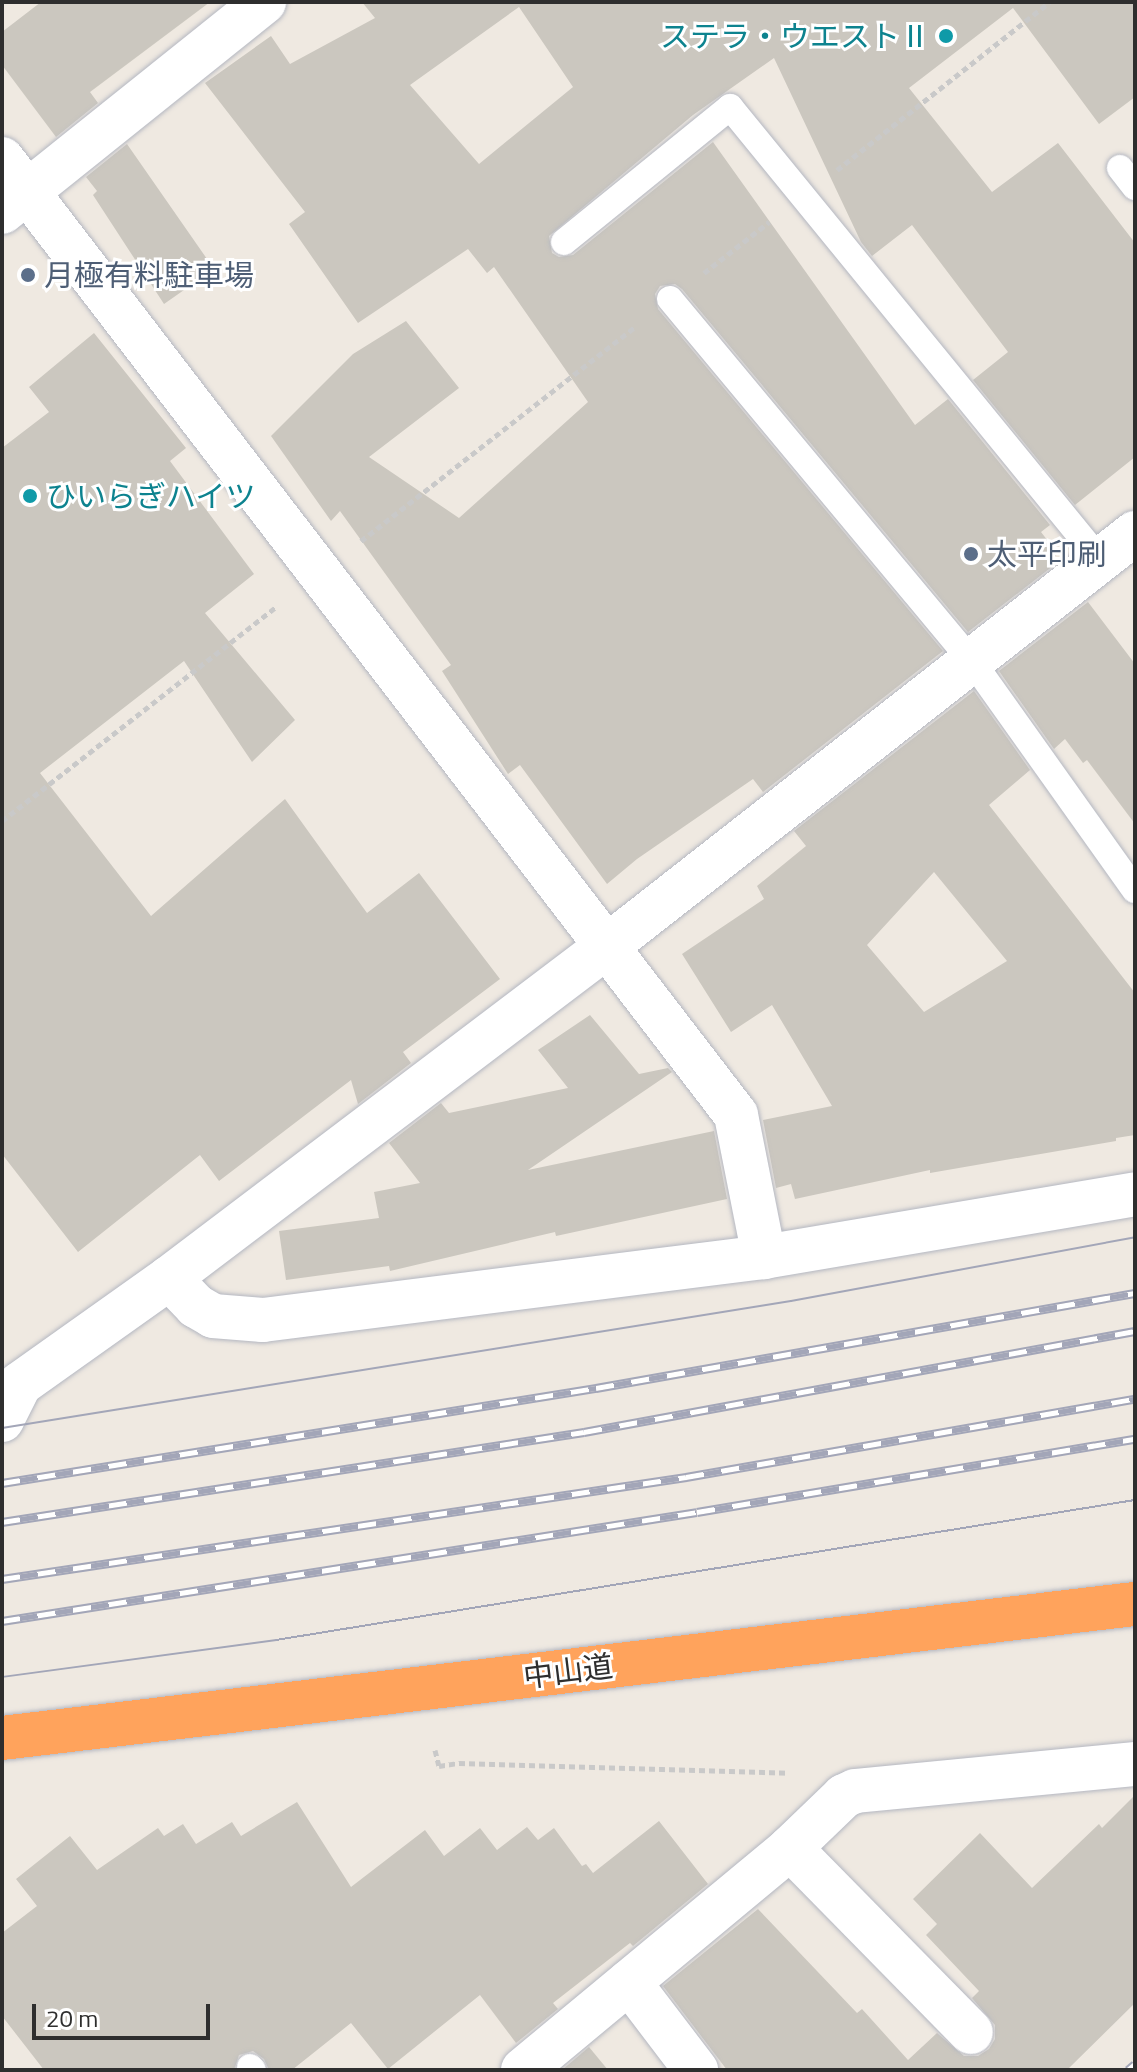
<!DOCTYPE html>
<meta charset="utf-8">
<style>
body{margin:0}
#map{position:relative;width:1137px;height:2072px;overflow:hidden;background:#efe9e1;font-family:"Titillium Web","Noto Sans JP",sans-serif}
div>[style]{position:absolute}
.building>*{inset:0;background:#cbc7bf}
.path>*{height:5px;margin-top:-2.5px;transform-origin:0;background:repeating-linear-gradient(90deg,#c9c9c9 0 6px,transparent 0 10px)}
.roads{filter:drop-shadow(0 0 2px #b4b7c1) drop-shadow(0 0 2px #b4b7c1)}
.lane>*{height:26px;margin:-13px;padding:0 13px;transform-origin:13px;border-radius:13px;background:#fff}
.street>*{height:44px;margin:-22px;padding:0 22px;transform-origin:22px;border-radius:22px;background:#fff}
.secondary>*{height:44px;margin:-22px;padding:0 22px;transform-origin:22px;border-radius:22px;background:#fff}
.highway>*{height:44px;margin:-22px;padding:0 22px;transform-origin:22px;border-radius:22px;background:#ffa35c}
.tram>*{height:2px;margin:-1px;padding:0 1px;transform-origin:1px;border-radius:1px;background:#a3a6b8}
.rail>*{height:9px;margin-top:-4.5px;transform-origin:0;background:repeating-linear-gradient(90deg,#fff 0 18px,#a3a6b8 0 36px);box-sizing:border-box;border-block:2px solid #a3a6b8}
.dots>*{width:22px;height:22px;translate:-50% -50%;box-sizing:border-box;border:4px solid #fff;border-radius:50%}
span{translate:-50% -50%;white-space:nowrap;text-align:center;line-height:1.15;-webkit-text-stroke:6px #fff;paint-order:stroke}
.culture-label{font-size:30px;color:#0d838f}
.right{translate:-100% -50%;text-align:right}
.left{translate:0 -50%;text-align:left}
.service-label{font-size:30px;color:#4e5e75}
.street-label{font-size:30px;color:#2e2e2e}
.frame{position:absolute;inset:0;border:4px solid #2e2e2e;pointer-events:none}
.scale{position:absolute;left:32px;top:2004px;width:178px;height:36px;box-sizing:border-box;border:4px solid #2e2e2e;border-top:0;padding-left:10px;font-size:24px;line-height:28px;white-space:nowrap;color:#2e2e2e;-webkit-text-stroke:6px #fff;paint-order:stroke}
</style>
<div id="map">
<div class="building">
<div style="clip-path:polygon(41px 2px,210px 2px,90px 92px,98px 103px,56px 137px,2px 65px,2px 32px)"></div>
<div style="clip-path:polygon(evenodd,362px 2px,1135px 2px,1135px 97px,1099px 124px,1013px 8px,909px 88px,992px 192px,1058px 143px,1135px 243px,1135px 457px,1075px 505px,973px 380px,1008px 352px,912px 225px,872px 256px,861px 242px,774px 58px,693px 115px,549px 236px,552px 253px,559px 257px,573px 255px,713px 142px,915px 425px,948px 399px,1050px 525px,1041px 532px,1058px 554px,1054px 557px,1058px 562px,968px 632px,682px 289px,675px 284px,660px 286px,655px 294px,658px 309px,943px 651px,763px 792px,753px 779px,637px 859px,607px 884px,520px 765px,508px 774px,442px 671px,451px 665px,340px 511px,331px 521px,271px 436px,353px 354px,406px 321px,459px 388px,369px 457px,459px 518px,588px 402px,494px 267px,487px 273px,468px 249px,358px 323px,289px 224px,305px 212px,205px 83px,271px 36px,290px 64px,375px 18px,362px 2px,519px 7px,573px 87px,479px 164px,410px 85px,519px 7px)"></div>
<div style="clip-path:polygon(127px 144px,214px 269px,164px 304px,93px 195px,97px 191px,86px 177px)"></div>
<div style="clip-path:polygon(94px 333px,186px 448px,170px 461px,254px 574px,205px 613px,295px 720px,252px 762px,184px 661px,40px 773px,151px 916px,285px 799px,367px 913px,419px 873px,500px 979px,403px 1052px,411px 1063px,358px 1104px,351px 1080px,219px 1181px,200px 1155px,78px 1252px,2px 1154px,2px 448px,49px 412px,29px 387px)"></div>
<div style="clip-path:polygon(1088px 602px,1135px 664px,1135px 824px,1087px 760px,1083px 763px,1065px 739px,1054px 749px,999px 671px)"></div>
<div style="clip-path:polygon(evenodd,974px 691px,1030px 770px,989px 805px,1135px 993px,1135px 1135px,1116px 1138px,1116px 1141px,930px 1173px,930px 1170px,795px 1199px,791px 1184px,776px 1188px,763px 1120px,832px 1106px,772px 1005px,731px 1032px,682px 954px,764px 899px,757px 886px,806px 846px,794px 831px,974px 691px,934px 872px,1007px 961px,924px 1012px,867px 945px,934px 872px)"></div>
<div style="clip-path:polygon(590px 1015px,639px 1074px,668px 1068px,672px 1072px,528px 1170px,714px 1131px,727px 1199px,556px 1236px,555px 1232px,390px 1271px,389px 1266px,286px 1280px,279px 1231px,379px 1218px,374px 1192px,420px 1183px,389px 1143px,441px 1103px,449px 1113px,568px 1088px,538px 1050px)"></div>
<div style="clip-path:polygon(1135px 1795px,1135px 2003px,1067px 2070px,727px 2070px,663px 1986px,758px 1909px,857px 2013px,862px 2009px,908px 2060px,937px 2033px,964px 2056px,978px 2056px,989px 2049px,995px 2039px,995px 2025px,972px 1998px,979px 1991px,926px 1935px,937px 1924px,913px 1899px,980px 1833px,1032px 1888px,1099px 1824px,1102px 1828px)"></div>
<div style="clip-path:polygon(297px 1802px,351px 1887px,425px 1830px,444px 1856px,480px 1828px,497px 1850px,527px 1827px,538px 1840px,554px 1828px,582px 1866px,586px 1864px,593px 1873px,659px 1821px,708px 1884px,633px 1946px,630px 1943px,553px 2003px,558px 2009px,516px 2043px,480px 1995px,388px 2069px,351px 2023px,292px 2070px,269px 2070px,264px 2059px,253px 2051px,239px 2055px,234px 2070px,44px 2070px,2px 2016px,2px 1933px,37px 1906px,16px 1879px,70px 1836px,97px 1870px,158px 1828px,164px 1836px,183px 1824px,196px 1844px,232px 1822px,241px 1836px)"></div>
<div style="clip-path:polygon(589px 2047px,608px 2070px,562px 2070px)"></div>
</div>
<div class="path">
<div style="left:837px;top:170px;width:271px;rotate:-38.3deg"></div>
<div style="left:704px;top:273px;width:83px;rotate:-38.1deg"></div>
<div style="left:361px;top:541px;width:349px;rotate:-38deg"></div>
<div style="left:2px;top:821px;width:349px;rotate:-38deg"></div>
<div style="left:435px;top:1750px;width:16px;rotate:76deg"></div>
<div style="left:439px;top:1766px;width:20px;rotate:-9deg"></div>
<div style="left:459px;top:1763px;width:330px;rotate:1.7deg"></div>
</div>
<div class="roads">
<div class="lane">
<div style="left:1120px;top:168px;width:24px;rotate:52deg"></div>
<div style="left:564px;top:242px;width:214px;rotate:-39.1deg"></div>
<div style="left:730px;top:107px;width:585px;rotate:50.76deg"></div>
<div style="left:670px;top:299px;width:471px;rotate:50.2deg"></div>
<div style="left:972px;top:661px;width:281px;rotate:54.6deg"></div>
<div style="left:250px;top:2067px;width:4px;rotate:45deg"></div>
</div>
<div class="street">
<div style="left:2px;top:159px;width:1205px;rotate:52.48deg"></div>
<div style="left:736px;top:1115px;width:145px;rotate:78.8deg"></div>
<div style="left:2px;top:212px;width:336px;rotate:-38.7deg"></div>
<div style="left:2px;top:1420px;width:40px;rotate:-63.4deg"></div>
<div style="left:20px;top:1384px;width:183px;rotate:-35.4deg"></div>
<div style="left:169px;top:1278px;width:548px;rotate:-37.14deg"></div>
<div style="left:606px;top:947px;width:672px;rotate:-38.05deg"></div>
<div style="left:790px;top:1848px;width:258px;rotate:45.5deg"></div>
<div style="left:629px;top:1982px;width:111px;rotate:52.7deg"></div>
<div style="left:523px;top:2070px;width:347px;rotate:-39.7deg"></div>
<div style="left:790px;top:1848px;width:75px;rotate:-43.9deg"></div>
<div style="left:844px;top:1796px;width:12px;rotate:-24deg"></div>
<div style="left:855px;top:1791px;width:281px;rotate:-5.5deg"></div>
</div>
<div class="secondary">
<div style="left:169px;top:1278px;width:39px;rotate:46deg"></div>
<div style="left:196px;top:1306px;width:20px;rotate:30deg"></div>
<div style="left:213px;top:1316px;width:50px;rotate:4.6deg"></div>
<div style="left:263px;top:1320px;width:505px;rotate:-7.17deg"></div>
<div style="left:764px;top:1257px;width:376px;rotate:-9.6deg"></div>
</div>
<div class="highway">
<div style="left:2px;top:1738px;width:1141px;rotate:-6.75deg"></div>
</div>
</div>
<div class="tram">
<div style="left:2px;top:1428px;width:799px;rotate:-9.14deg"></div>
<div style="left:791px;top:1301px;width:350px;rotate:-10.5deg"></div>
<div style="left:2px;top:1677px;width:276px;rotate:-7.7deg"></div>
<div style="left:276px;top:1640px;width:870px;rotate:-9.26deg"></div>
</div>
<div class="rail">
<div style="left:2px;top:1483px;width:602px;rotate:-9.09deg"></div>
<div style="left:596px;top:1388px;width:547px;rotate:-10deg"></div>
<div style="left:2px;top:1522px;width:589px;rotate:-8.79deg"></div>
<div style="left:584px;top:1432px;width:560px;rotate:-10.39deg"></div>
<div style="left:2px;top:1579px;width:692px;rotate:-8.48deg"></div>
<div style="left:686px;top:1477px;width:456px;rotate:-9.9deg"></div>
<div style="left:2px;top:1621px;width:703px;rotate:-8.91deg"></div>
<div style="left:697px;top:1512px;width:444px;rotate:-9.5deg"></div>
<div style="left:1128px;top:2070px;width:9px;rotate:-41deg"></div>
</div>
<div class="dots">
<div style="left:946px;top:36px;background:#0f9aa8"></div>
<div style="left:28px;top:275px;background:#5c6f8a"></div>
<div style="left:30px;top:496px;background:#0f9aa8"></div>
<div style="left:971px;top:554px;background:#5c6f8a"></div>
</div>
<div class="culture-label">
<span class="right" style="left:930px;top:36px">ステラ・ウエストⅡ</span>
<span class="left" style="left:46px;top:496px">ひいらぎハイツ</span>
</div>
<div class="service-label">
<span class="left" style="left:44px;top:275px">月極有料駐車場</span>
<span class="left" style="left:987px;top:554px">太平印刷</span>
</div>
<div class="street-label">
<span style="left:568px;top:1671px;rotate:-7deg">中山道</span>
</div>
<div class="frame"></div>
<div class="scale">20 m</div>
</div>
